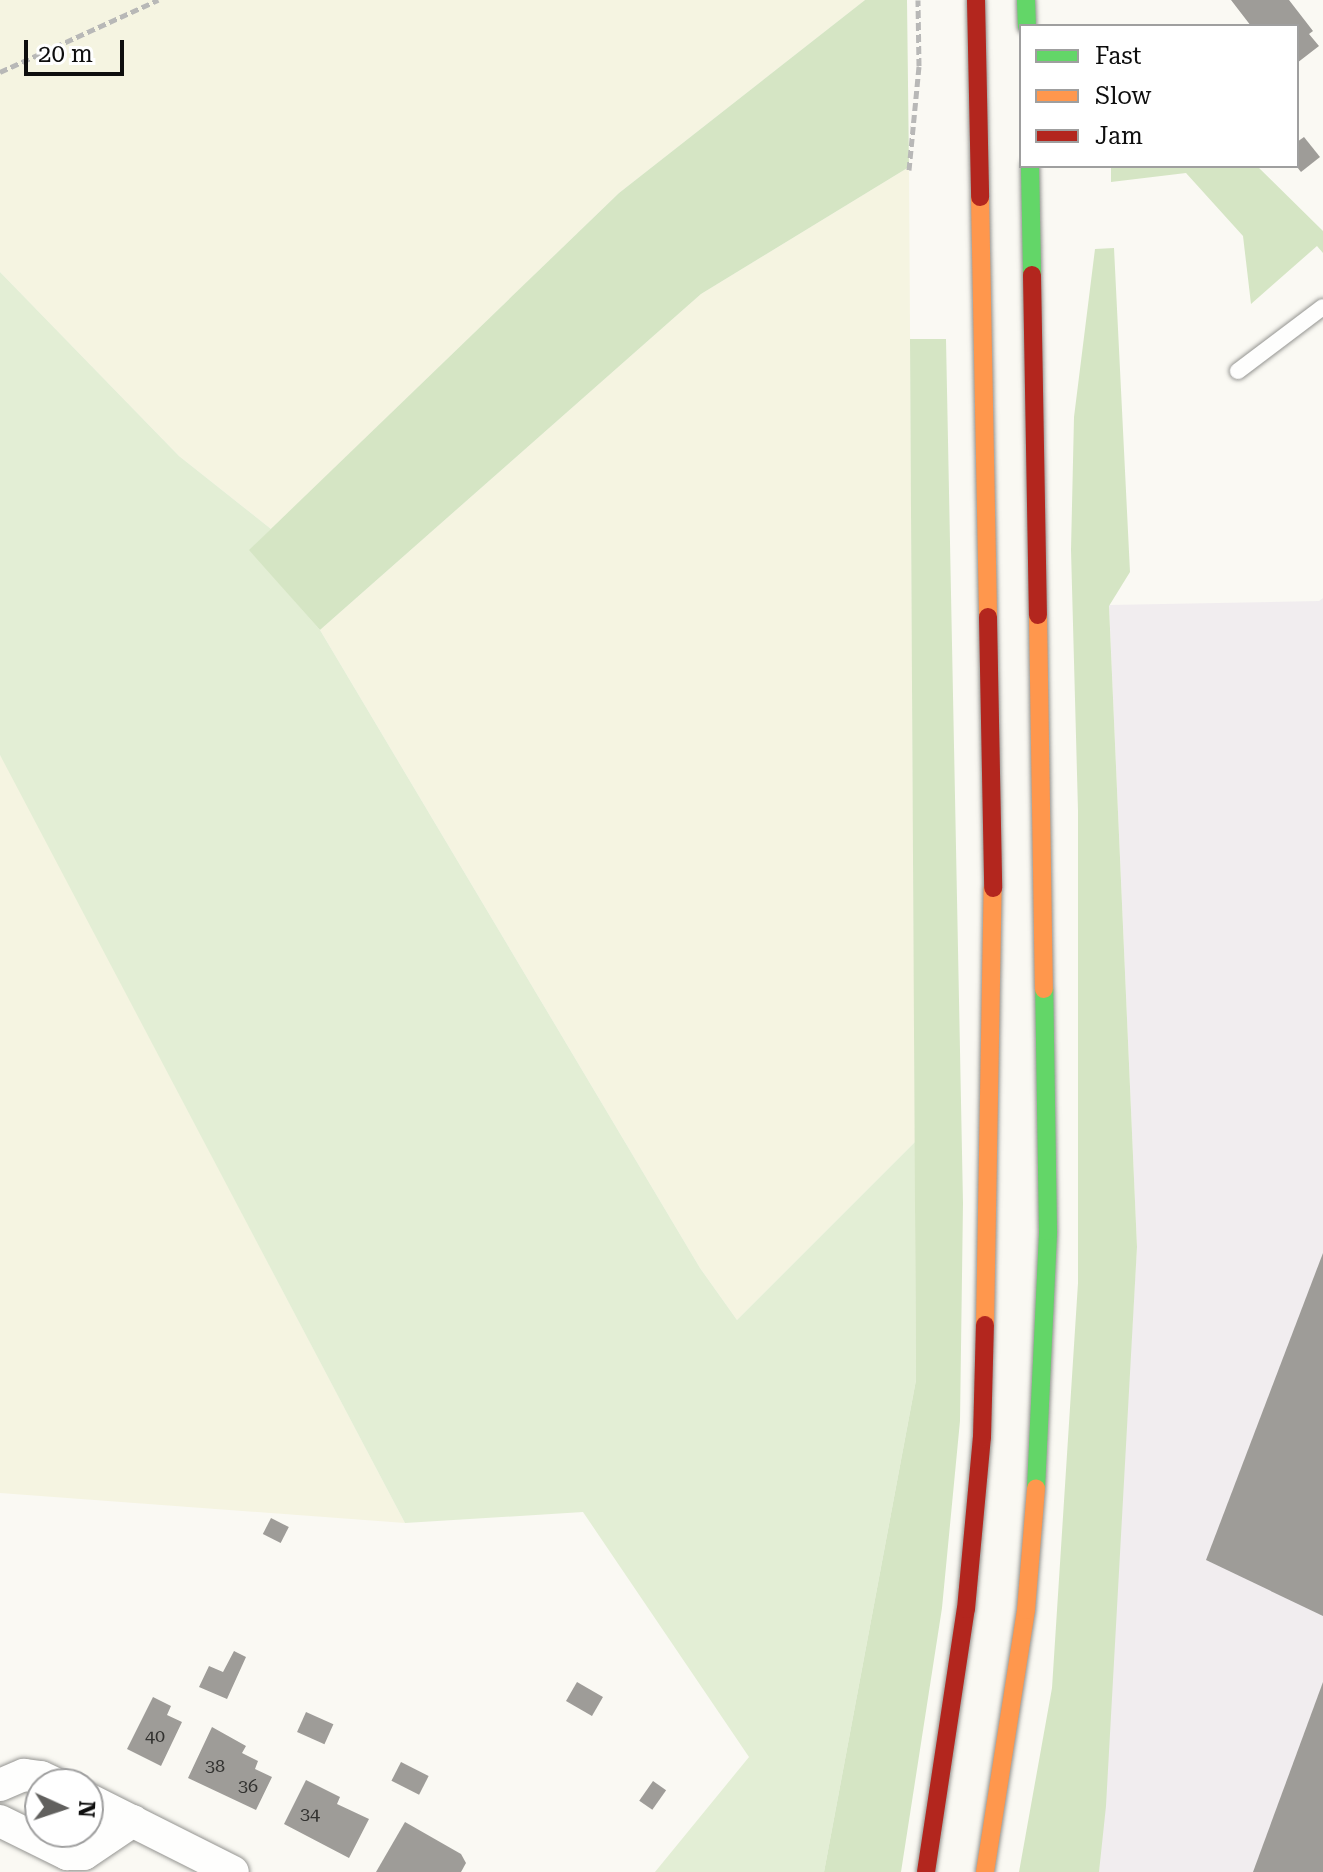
<!DOCTYPE html>
<style>
body{margin:0}
#map{position:relative;width:1323px;height:1872px;overflow:hidden;background:#faf9f3;font-family:"Roboto Serif",serif}
div>[style]{position:absolute}
.industrial>*{inset:0;background:#f1edef}
.farmland>*{inset:0;background:#f5f4e1}
.green>*{inset:0;background:#e3eed5}
.forest>*{inset:0;background:#d5e5c4}
.building>*{inset:0;background:#9e9c98;transform-origin:0 0}
.path>*{height:5px;margin-top:-2.5px;transform-origin:0;background:repeating-linear-gradient(90deg,#b8b8b7 0 8px,transparent 0 12px)}
.roads{filter:drop-shadow(0 0 2px #949491) drop-shadow(0 0 2px #949491)}
.lane>*{height:16px;margin:-8px;padding:0 8px;transform-origin:8px;border-radius:8px;background:#fefefd}
.street>*{height:32px;margin:-16px;padding:0 16px;transform-origin:16px;border-radius:16px;background:#fefefd}
.fast>*{height:18px;margin:-9px;padding:0 9px;transform-origin:9px;border-radius:9px;background:#63d668}
.slow>*{height:18px;margin:-9px;padding:0 9px;transform-origin:9px;border-radius:9px;background:#ff974d}
.jam>*{height:18px;margin:-9px;padding:0 9px;transform-origin:9px;border-radius:9px;background:#b3261e}
span{translate:-50% -50%;white-space:nowrap;text-align:center;line-height:1.15;-webkit-text-stroke:8px #fff;paint-order:stroke}
.number-label{font-size:18px;color:#323230}
.number-label span{-webkit-text-stroke-width:0}
.legend{position:absolute;left:1019px;top:24px;width:280px;height:144px;box-sizing:border-box;background:#fff;border:2px solid #9f9f9f;margin:0;padding:10px 14px;list-style:none;font-size:24px;color:#0e0e0e}
.legend li{display:flex;align-items:center;gap:16px;height:40px}
.legend b{width:40px;border:2px solid #9f9f9f}
.north{position:absolute;left:24px;top:1768px;width:80px;height:80px;box-sizing:border-box;background:#fff;border:2px solid #9f9f9f;border-radius:50%;rotate:93deg;font-size:22px;font-weight:700;line-height:32px;text-align:center;color:#0e0e0e}
.north::after{content:'';display:block;margin:auto;width:28px;height:36px;background:#61605e;clip-path:polygon(50% 0,100% 100%,50% 72%,0 100%)}
.scale{position:absolute;left:24px;top:40px;width:100px;height:36px;box-sizing:border-box;border:4px solid #0e0e0e;border-top:0;padding-left:10px;font-size:24px;line-height:28px;white-space:nowrap;color:#0e0e0e;-webkit-text-stroke:6px #fff;paint-order:stroke}
</style>
<div id="map">
<div class="industrial">
<div style="clip-path:polygon(1323px 598px,1323px 1872px,1099px 1872px,1137px 1247px,1109px 605px,1319px 601px)"></div>
</div>
<div class="farmland">
<div style="clip-path:polygon(0 0,865px 0,619px 193px,271px 529px,179px 456px,0 272px)"></div>
<div style="clip-path:polygon(909px 167px,915px 1142px,737px 1320px,700px 1268px,320px 630px,701px 294px)"></div>
<div style="clip-path:polygon(0 755px,2px 757px,405px 1523px,0 1493px)"></div>
</div>
<div class="green">
<div style="clip-path:polygon(0 272px,179px 456px,271px 529px,250px 550px,320px 630px,700px 1268px,737px 1320px,915px 1142px,916px 1380px,824px 1872px,655px 1872px,749px 1757px,583px 1512px,405px 1523px,0 755px)"></div>
</div>
<div class="forest">
<div style="clip-path:polygon(865px 0,907px 0,909px 167px,701px 294px,320px 630px,249px 550px,619px 193px)"></div>
<div style="clip-path:polygon(1111px 166px,1257px 166px,1323px 231px,1323px 253px,1317px 246px,1251px 304px,1243px 236px,1186px 173px,1111px 182px)"></div>
<div style="clip-path:polygon(1114px 248px,1130px 572px,1109px 606px,1137px 1247px,1106px 1806px,1099px 1872px,1019px 1872px,1052px 1688px,1078px 1283px,1078px 811px,1071px 550px,1074px 417px,1095px 249px)"></div>
<div style="clip-path:polygon(910px 339px,946px 339px,963px 1203px,960px 1421px,942px 1608px,901px 1872px,824px 1872px,916px 1380px)"></div>
</div>
<div class="building">
<div style="clip-path:polygon(1231px 0,1289px 0,1313px 31px,1309px 34px,1319px 46px,1297px 63px,1297px 26px,1251px 26px)"></div>
<div style="clip-path:polygon(1304px 137px,1320px 157px,1301px 172px,1297px 167px,1297px 142px)"></div>
<div style="clip-path:polygon(1323px 1253px,1323px 1616px,1206px 1560px)"></div>
<div style="left:271px;top:1518px;width:20px;height:18px;rotate:27deg"></div>
<div style="clip-path:polygon(234px 1651px,246px 1657px,227px 1699px,199px 1687px,209px 1666px,223px 1672px)"></div>
<div style="left:577px;top:1682px;width:30px;height:22px;rotate:30deg"></div>
<div style="clip-path:polygon(1323px 1682px,1323px 1872px,1253px 1872px)"></div>
<div style="clip-path:polygon(153px 1697px,171px 1706px,167px 1715px,182px 1722px,161px 1766px,127px 1749px)"></div>
<div style="left:306px;top:1712px;width:30px;height:22px;rotate:24deg"></div>
<div style="clip-path:polygon(212px 1727px,246px 1746px,242px 1753px,258px 1761px,255px 1769px,272px 1777px,256px 1810px,188px 1778px)"></div>
<div style="left:401px;top:1762px;width:31px;height:21px;rotate:27deg"></div>
<div style="clip-path:polygon(306px 1780px,340px 1797px,337px 1804px,369px 1819px,349px 1858px,284px 1824px)"></div>
<div style="left:653px;top:1781px;width:16px;height:24px;rotate:35deg"></div>
<div style="clip-path:polygon(405px 1822px,461px 1854px,466px 1863px,461px 1872px,376px 1872px)"></div>
</div>
<div class="path">
<div style="left:0;top:72px;width:174px;rotate:-24.5deg"></div>
<div style="left:909px;top:170px;width:104px;rotate:-84.5deg"></div>
<div style="left:919px;top:66px;width:66px;rotate:-90.9deg"></div>
</div>
<div class="roads">
<div class="lane">
<div style="left:1238px;top:371px;width:106px;rotate:-37deg"></div>
</div>
<div class="street">
<div style="left:0;top:1785px;width:26px;rotate:-23deg"></div>
<div style="left:24px;top:1775px;width:17px;rotate:7deg"></div>
<div style="left:41px;top:1777px;width:17px;rotate:25deg"></div>
<div style="left:88px;top:1799px;width:162px;rotate:26.7deg"></div>
<div style="left:0;top:1821px;width:75px;rotate:26.2deg"></div>
<div style="left:67px;top:1854px;width:17px"></div>
<div style="left:84px;top:1854px;width:59px;rotate:-34deg"></div>
</div>
<div class="fast">
<div style="left:1026px;top:0;width:26px;rotate:88deg"></div>
<div style="left:1030px;top:166px;width:109px;rotate:88.9deg"></div>
<div style="left:1036px;top:1488px;width:257px;rotate:-87.3deg"></div>
<div style="left:1048px;top:1231px;width:242px;rotate:-90.9deg"></div>
</div>
<div class="slow">
<div style="left:980px;top:197px;width:420px;rotate:88.9deg"></div>
<div style="left:1038px;top:615px;width:374px;rotate:89.1deg"></div>
<div style="left:985px;top:1325px;width:437px;rotate:-89deg"></div>
<div style="left:985px;top:1872px;width:265px;rotate:-81.1deg"></div>
<div style="left:1026px;top:1610px;width:122px;rotate:-85.3deg"></div>
</div>
<div class="jam">
<div style="left:976px;top:0;width:197px;rotate:88.8deg"></div>
<div style="left:1032px;top:275px;width:340px;rotate:89deg"></div>
<div style="left:988px;top:617px;width:271px;rotate:88.9deg"></div>
<div style="left:926px;top:1872px;width:266px;rotate:-81.4deg"></div>
<div style="left:966px;top:1609px;width:173px;rotate:-84.7deg"></div>
<div style="left:982px;top:1437px;width:112px;rotate:-88.5deg"></div>
</div>
</div>
<div class="number-label">
<span style="left:155px;top:1736px">40</span>
<span style="left:215px;top:1766px">38</span>
<span style="left:248px;top:1786px">36</span>
<span style="left:310px;top:1814px">34</span>
</div>
<ul class="legend">
<li><b style="height:10px;background:#63d668"></b>Fast</li>
<li><b style="height:10px;background:#ff974d"></b>Slow</li>
<li><b style="height:10px;background:#b3261e"></b>Jam</li>
</ul>
<div class="north">N</div>
<div class="scale">20 m</div>
</div>
